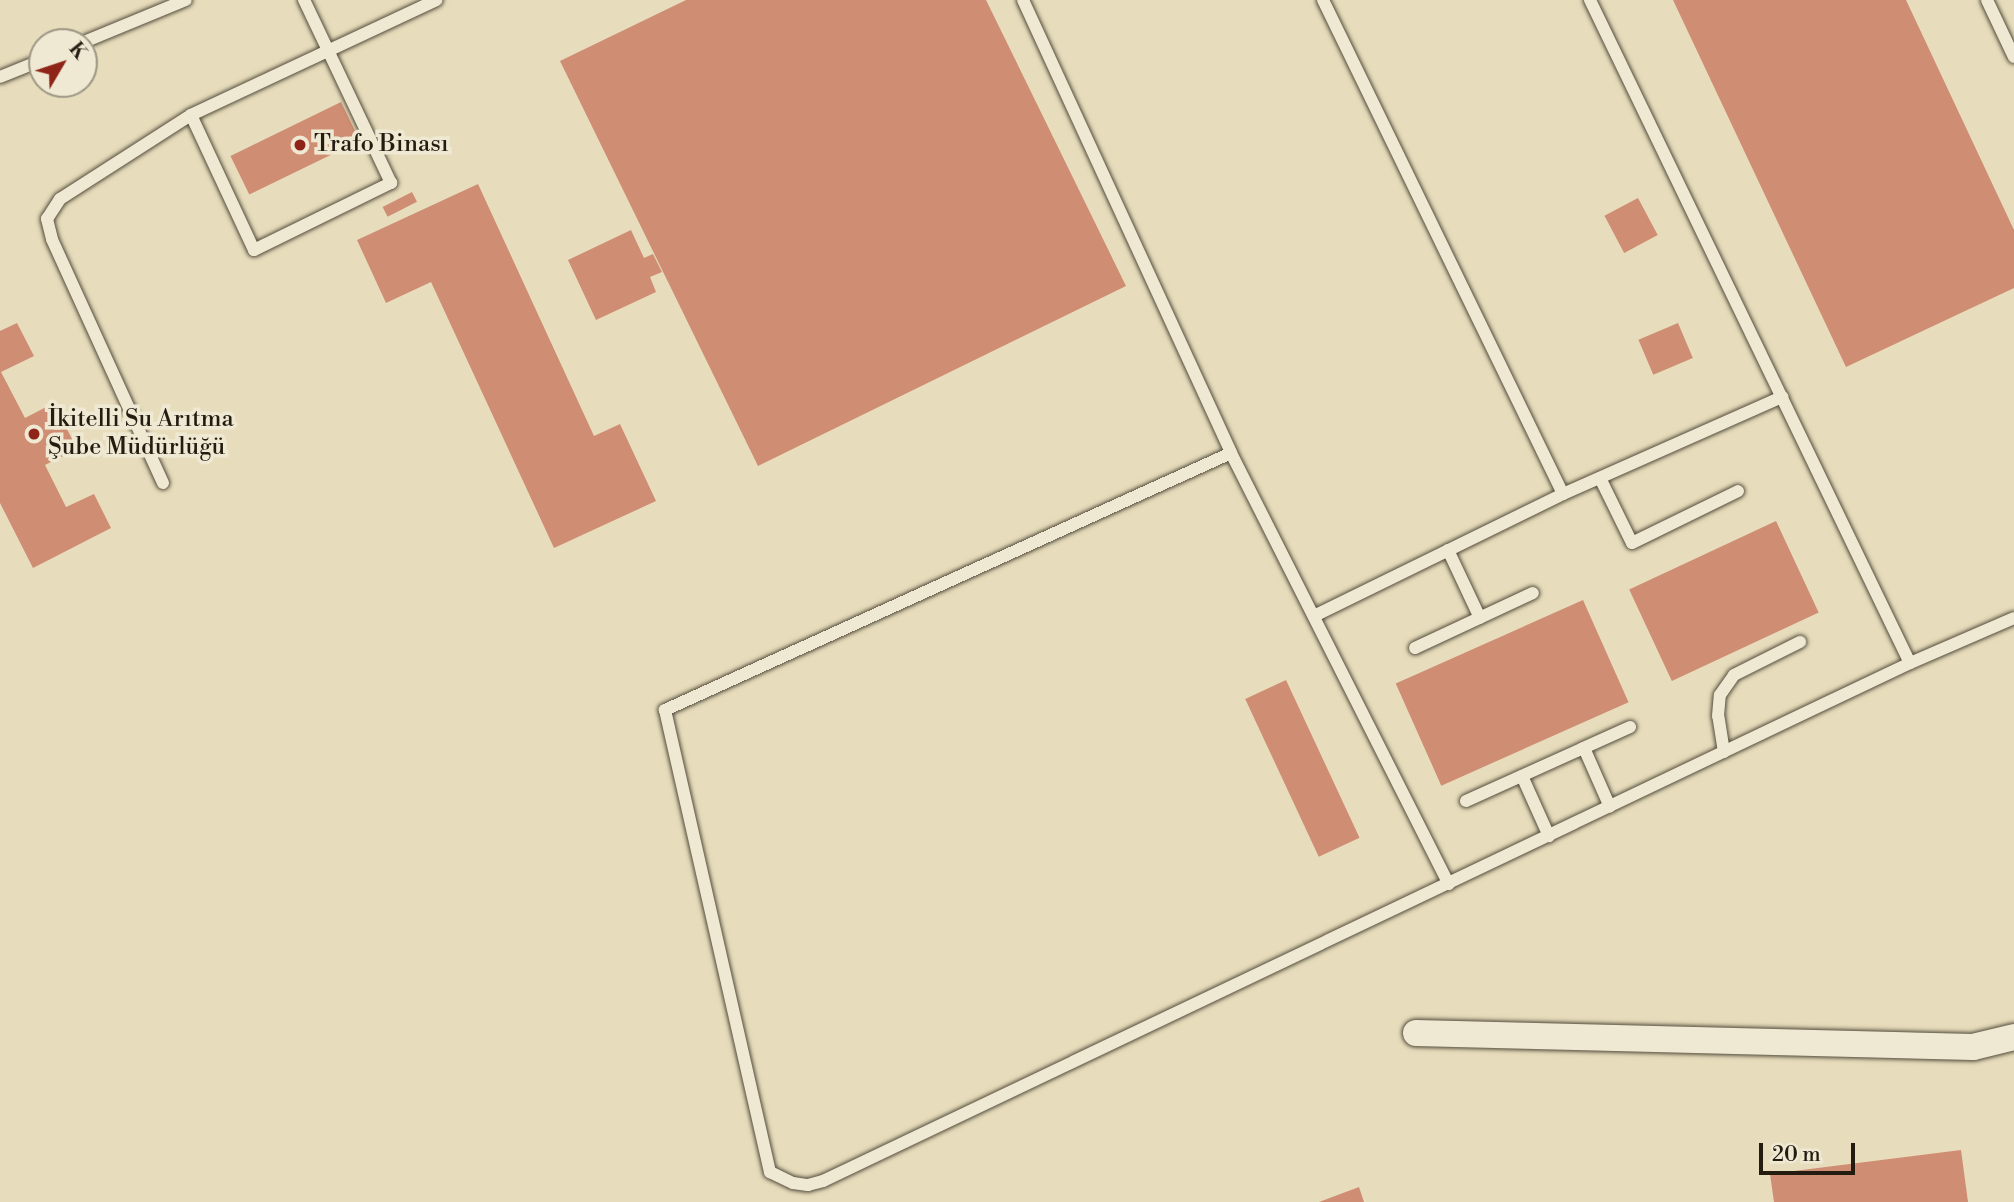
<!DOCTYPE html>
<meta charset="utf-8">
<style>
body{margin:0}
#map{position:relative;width:2014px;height:1202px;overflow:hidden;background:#e7ddbc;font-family:"Libre Bodoni",serif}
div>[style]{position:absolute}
.building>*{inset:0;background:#cf8d73;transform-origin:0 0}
.roads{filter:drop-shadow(0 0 2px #554c3c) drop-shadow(0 0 2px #554c3c)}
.lane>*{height:12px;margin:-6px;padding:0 6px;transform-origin:6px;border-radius:6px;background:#efe9d3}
.street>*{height:26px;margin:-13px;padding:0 13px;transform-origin:13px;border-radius:13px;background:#efe9d3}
.dots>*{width:19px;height:19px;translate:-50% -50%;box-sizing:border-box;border:4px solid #efe9d3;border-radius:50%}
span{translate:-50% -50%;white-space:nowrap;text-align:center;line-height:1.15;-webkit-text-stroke:7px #efe9d3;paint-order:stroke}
.poi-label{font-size:24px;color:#241b11}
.left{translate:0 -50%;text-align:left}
.north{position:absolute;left:28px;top:28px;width:70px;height:70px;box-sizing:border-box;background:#efe9d3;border:2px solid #9e9785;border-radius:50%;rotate:51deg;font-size:19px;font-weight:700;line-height:28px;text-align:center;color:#241b11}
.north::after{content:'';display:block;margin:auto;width:24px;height:32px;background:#8f2418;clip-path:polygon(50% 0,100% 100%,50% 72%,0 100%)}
.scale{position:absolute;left:1759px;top:1143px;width:96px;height:32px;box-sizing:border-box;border:4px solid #241b11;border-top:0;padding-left:9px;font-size:21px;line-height:24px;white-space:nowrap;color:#241b11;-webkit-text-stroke:5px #efe9d3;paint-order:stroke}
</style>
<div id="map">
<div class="building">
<div style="clip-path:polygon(686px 0,986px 0,1126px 286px,758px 466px,560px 61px)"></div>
<div style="clip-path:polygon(1673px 0,1906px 0,2014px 230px,2014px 288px,1846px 367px)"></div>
<div style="left:341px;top:102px;width:43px;height:123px;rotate:64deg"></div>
<div style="clip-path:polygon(478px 184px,594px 436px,620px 424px,656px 501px,554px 548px,431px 282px,386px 303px,357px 240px)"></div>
<div style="left:412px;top:192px;width:11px;height:33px;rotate:63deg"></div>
<div style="left:1638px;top:198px;width:42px;height:38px;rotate:62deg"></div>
<div style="clip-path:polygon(631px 230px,644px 258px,653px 254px,662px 272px,650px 277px,656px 292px,596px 320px,568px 260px)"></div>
<div style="clip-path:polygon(17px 323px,34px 356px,1px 372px,25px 418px,54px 403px,77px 449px,45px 465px,66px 507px,94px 494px,111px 528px,33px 568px,0 503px,0 331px)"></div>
<div style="left:1678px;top:323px;width:38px;height:43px;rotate:67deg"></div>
<div style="left:1776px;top:521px;width:101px;height:162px;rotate:65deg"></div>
<div style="left:1583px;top:600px;width:112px;height:205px;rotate:66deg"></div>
<div style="left:1286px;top:680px;width:174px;height:45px;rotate:65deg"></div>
<div style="clip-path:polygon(1961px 1150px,1968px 1202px,1774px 1202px,1770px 1174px)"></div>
<div style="clip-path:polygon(1359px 1187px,1364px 1202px,1319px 1202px)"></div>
</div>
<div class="roads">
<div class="lane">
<div style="left:1023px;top:0;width:498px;rotate:65.3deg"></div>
<div style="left:1231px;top:453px;width:483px;rotate:63.2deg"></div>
<div style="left:1590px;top:0;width:736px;rotate:64.24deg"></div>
<div style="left:1987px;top:0;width:63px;rotate:64.7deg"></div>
<div style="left:84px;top:42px;width:110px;rotate:-22.4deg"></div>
<div style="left:0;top:77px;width:45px;rotate:-22deg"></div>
<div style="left:191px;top:115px;width:149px;rotate:65deg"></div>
<div style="left:254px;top:250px;width:153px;rotate:-26.1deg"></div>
<div style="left:391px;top:183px;width:203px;rotate:-115.4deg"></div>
<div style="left:1231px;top:453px;width:622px;rotate:155.58deg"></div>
<div style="left:665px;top:710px;width:474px;rotate:77.2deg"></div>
<div style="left:770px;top:1172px;width:25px;rotate:26deg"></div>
<div style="left:793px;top:1183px;width:15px;rotate:8deg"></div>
<div style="left:808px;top:1185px;width:16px;rotate:-15deg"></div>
<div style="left:823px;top:1181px;width:1204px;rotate:-25.48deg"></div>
<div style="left:1910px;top:663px;width:113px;rotate:-23.4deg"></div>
<div style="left:1600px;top:478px;width:72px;rotate:63.8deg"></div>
<div style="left:1632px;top:543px;width:118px;rotate:-26.1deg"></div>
<div style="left:163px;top:483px;width:268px;rotate:-114.5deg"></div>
<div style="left:52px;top:239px;width:21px;rotate:-104deg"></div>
<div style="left:47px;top:219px;width:24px;rotate:-57deg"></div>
<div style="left:60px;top:199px;width:156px;rotate:-32.7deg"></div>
<div style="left:191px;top:115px;width:271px;rotate:-25.1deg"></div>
<div style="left:1563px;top:494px;width:240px;rotate:-23.9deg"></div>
<div style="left:1448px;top:550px;width:75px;rotate:64.8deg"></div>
<div style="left:1314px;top:616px;width:277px;rotate:-26.1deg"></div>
<div style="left:1563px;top:494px;width:549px;rotate:-115.91deg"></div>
<div style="left:1415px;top:648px;width:130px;rotate:-25deg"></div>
<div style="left:1584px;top:748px;width:64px;rotate:66.2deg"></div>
<div style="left:1724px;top:752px;width:36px;rotate:-99deg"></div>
<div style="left:1718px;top:716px;width:21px;rotate:-85deg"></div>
<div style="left:1720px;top:695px;width:24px;rotate:-55deg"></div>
<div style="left:1734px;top:675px;width:74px;rotate:-26.6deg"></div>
<div style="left:1522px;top:776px;width:66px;rotate:65.8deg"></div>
<div style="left:1466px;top:801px;width:180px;rotate:-24.3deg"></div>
</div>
<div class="street">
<div style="left:1416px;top:1033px;width:557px;rotate:1.44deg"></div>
<div style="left:1973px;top:1047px;width:42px;rotate:-13.7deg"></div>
</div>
</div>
<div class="dots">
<div style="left:300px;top:145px;background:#8f2418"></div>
<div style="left:34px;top:434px;background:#8f2418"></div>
</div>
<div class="poi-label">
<span class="left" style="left:314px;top:145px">Trafo Binası</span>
<span class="left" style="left:48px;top:434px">İkitelli Su Arıtma<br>Şube Müdürlüğü</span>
</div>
<div class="north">K</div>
<div class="scale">20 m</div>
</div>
